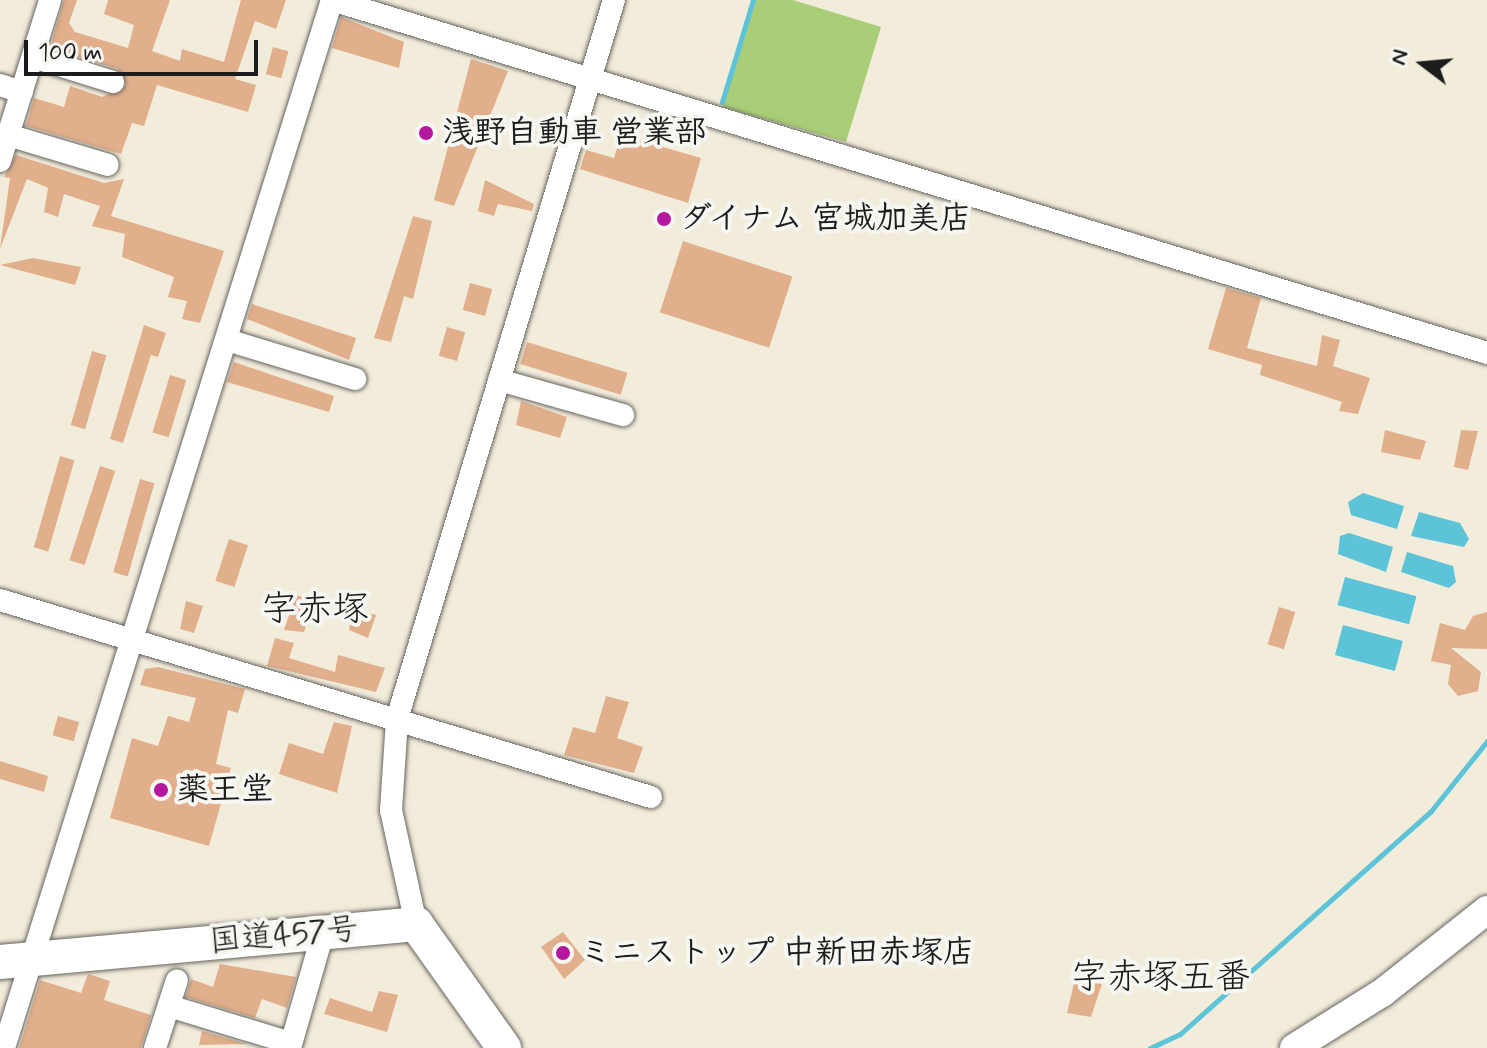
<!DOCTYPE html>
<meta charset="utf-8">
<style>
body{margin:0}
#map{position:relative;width:1487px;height:1048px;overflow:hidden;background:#f2ecdb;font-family:Mynerve,"Klee One",sans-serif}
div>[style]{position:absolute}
.green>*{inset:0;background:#a9ce77}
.water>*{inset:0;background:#5cc3d9;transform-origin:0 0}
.stream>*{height:5px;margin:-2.5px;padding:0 2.5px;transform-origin:2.5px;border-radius:2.5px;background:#5cc3d9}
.building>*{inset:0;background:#e2af8c;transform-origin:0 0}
.roads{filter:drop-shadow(0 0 2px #67655f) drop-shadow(0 0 2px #67655f)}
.minor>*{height:22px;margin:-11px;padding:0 11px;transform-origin:11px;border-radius:11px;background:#fff}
.major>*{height:28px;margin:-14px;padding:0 14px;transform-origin:14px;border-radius:14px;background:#fff}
.highway>*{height:34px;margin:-17px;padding:0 17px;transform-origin:17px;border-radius:17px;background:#fff}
.dots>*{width:22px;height:22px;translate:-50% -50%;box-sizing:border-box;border:4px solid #f6f6f2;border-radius:50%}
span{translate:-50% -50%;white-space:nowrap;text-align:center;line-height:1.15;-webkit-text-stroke:8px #f6f6f2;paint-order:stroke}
.poi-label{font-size:32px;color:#1c1c1c;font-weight:700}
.left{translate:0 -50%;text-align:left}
.street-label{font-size:32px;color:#1c1c1c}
.quarter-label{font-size:36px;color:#1c1c1c}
.north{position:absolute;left:1383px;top:24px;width:80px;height:80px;-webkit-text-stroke:6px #f6f6f2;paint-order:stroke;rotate:286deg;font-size:22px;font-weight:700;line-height:32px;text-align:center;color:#1c1c1c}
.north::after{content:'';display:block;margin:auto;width:28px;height:36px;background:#1c1c1c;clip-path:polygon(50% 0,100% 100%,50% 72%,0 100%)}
.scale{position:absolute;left:24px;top:40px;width:234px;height:36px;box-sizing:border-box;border:4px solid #1c1c1c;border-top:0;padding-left:10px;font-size:24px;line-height:28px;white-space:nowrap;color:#1c1c1c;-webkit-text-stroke:6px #f6f6f2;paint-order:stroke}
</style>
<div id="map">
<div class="green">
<div style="clip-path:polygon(756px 0,793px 0,881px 27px,846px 142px,723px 107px)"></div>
</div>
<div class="water">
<div style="clip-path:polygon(1363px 493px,1404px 506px,1397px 529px,1351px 515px,1348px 502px)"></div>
<div style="clip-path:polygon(1419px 512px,1460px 523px,1469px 539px,1464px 547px,1411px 536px)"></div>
<div style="clip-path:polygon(1349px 533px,1393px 547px,1386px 572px,1338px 554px,1340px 536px)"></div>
<div style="clip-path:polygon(1407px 552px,1453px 566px,1456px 582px,1449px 588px,1401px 572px)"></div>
<div style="left:1345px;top:577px;width:74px;height:29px;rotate:15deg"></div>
<div style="left:1343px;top:625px;width:62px;height:31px;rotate:15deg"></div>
</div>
<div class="stream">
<div style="left:722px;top:102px;width:107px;rotate:-73.1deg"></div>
<div style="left:1150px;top:1048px;width:33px;rotate:-25deg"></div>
<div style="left:1180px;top:1034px;width:336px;rotate:-41.6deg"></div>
<div style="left:1431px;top:811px;width:90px;rotate:-51.3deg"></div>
</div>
<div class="building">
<div style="clip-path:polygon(64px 0,77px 0,69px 23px,75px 32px,128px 48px,134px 25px,104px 14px,108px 0,170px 0,152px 51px,180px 61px,182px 49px,224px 62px,241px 0,286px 0,276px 29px,255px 21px,235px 79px,256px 85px,248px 112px,157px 85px,144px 126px,132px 123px,121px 154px,26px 126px,34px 98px,64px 107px,70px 86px,102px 97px,126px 85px,118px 69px,50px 48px)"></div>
<div style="clip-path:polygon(341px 17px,404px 42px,399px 68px,332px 48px)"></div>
<div style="left:273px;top:47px;width:16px;height:28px;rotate:15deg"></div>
<div style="clip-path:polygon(471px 59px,508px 71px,454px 206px,434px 200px)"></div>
<div style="clip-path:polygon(621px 135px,701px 158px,688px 203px,580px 169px,586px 150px,614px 158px)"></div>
<div style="clip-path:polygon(16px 155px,104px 183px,124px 179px,111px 216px,224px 251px,200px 323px,182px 319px,187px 301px,168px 297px,174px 277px,122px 257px,125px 234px,92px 226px,100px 206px,64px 194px,58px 217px,44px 212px,48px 188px,27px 179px,0 249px,10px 178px,4px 177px)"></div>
<div style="clip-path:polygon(485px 180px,534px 204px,532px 211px,498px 204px,494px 216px,478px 211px)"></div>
<div style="clip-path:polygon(413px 216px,432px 221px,413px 299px,404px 296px,391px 342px,374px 338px)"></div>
<div style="left:683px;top:241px;width:115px;height:75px;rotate:18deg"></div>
<div style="clip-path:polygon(33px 258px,81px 267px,75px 285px,0 265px)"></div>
<div style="left:470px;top:283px;width:23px;height:28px;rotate:15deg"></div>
<div style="clip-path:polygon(1226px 288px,1261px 298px,1247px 348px,1317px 366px,1322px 335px,1340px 340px,1333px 366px,1370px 378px,1358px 414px,1339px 411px,1342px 402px,1260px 375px,1262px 365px,1208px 349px)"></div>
<div style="clip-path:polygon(252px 304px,356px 338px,349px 360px,247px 319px)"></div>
<div style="clip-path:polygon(144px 325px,166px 333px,158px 357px,151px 355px,123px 443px,110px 439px)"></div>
<div style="left:447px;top:327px;width:19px;height:30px;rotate:16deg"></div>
<div style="left:527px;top:342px;width:105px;height:23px;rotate:17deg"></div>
<div style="left:92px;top:351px;width:15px;height:77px;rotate:16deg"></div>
<div style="clip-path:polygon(234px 362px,334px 396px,329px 412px,227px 382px)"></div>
<div style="left:170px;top:375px;width:17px;height:60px;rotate:17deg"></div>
<div style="clip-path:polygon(521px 401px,567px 417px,560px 438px,516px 425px)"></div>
<div style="clip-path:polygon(1385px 430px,1426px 441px,1420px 460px,1381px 452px)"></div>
<div style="clip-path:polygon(1461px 430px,1478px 431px,1468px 470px,1454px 467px)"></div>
<div style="left:60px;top:456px;width:15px;height:95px;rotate:16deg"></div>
<div style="left:100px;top:466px;width:16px;height:99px;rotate:18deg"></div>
<div style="left:140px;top:479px;width:15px;height:97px;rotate:16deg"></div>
<div style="left:229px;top:539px;width:20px;height:44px;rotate:18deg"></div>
<div style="clip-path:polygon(296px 595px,315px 600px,304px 632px,284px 630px)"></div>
<div style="clip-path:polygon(186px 601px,203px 606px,194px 633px,180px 629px)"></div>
<div style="left:1279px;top:607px;width:17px;height:39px;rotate:17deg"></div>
<div style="clip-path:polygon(353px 609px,376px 615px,368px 638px,349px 630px)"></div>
<div style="clip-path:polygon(1487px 612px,1487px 649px,1451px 648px,1481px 672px,1478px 691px,1458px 696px,1448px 684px,1451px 665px,1431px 661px,1440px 623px,1465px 630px,1473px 616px)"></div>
<div style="clip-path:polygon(275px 638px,294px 643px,289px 658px,335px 672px,338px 655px,385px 668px,376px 692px,267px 666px)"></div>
<div style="clip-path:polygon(158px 667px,245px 689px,238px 713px,228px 710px,216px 764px,231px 768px,209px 846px,110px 818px,132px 738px,158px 746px,168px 716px,189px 722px,196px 698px,140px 685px,145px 669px)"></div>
<div style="clip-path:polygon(606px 696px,629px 702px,617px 738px,643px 747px,634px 773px,564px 755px,573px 727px,595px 733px)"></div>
<div style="left:58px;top:716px;width:22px;height:20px;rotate:16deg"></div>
<div style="clip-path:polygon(334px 722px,352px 726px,337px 793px,279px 774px,289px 743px,323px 754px)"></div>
<div style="clip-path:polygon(0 761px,48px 776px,44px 792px,0 779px)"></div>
<div style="clip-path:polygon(563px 932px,585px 960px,564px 979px,541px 947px)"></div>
<div style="clip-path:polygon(220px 964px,296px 977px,287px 1008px,262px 999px,255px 1018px,186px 997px,191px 979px,213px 987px)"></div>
<div style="clip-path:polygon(88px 974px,110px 981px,104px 1000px,151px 1015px,141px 1048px,19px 1048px,40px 980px,81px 993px)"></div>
<div style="clip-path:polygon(1075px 979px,1102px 984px,1091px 1017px,1067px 1013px)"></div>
<div style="clip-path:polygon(379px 991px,398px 995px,387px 1032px,324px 1014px,330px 998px,372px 1012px)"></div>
<div style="clip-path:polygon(202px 1031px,246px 1044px,199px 1045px)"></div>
</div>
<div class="roads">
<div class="minor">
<div style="left:332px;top:0;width:1208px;rotate:16.99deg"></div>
<div style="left:33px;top:57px;width:84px;rotate:17.4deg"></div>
<div style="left:0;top:85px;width:23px;rotate:18deg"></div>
<div style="left:8px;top:135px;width:104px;rotate:16.7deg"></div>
<div style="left:0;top:161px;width:169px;rotate:-72.7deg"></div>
<div style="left:227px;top:340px;width:134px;rotate:16.9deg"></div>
<div style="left:499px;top:380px;width:129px;rotate:15.8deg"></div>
<div style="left:0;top:600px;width:680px;rotate:16.84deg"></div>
<div style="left:416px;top:924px;width:117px;rotate:-102.4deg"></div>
<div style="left:391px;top:810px;width:91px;rotate:-86.2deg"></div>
<div style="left:397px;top:719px;width:751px;rotate:-73.21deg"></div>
<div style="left:169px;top:1006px;width:127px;rotate:16.9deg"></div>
<div style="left:4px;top:1048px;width:1098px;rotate:-72.62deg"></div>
<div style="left:155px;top:1048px;width:71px;rotate:-72.1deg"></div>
<div style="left:290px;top:1048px;width:120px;rotate:-74deg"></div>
</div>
<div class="major">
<div style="left:1294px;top:1048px;width:104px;rotate:-32deg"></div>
<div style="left:1382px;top:993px;width:134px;rotate:-38.3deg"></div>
</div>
<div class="highway">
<div style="left:0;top:962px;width:418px;rotate:-5.2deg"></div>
<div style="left:416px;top:924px;width:152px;rotate:54.6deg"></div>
</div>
</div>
<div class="dots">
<div style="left:426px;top:133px;background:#b5179e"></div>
<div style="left:664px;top:219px;background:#b5179e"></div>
<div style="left:161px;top:790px;background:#b5179e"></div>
<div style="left:563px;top:953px;background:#b5179e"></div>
</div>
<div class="poi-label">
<span class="left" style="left:442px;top:133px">浅野自動車 営業部</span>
<span class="left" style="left:680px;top:219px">ダイナム 宮城加美店</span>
<span class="left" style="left:177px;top:790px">薬王堂</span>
<span class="left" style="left:579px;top:953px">ミニストップ 中新田赤塚店</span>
</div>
<div class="street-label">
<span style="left:284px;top:936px;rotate:-5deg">国道457号</span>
</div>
<div class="quarter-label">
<span style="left:315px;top:611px">字赤塚</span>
<span style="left:1161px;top:979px">字赤塚五番</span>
</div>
<div class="north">N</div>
<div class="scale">100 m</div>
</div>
